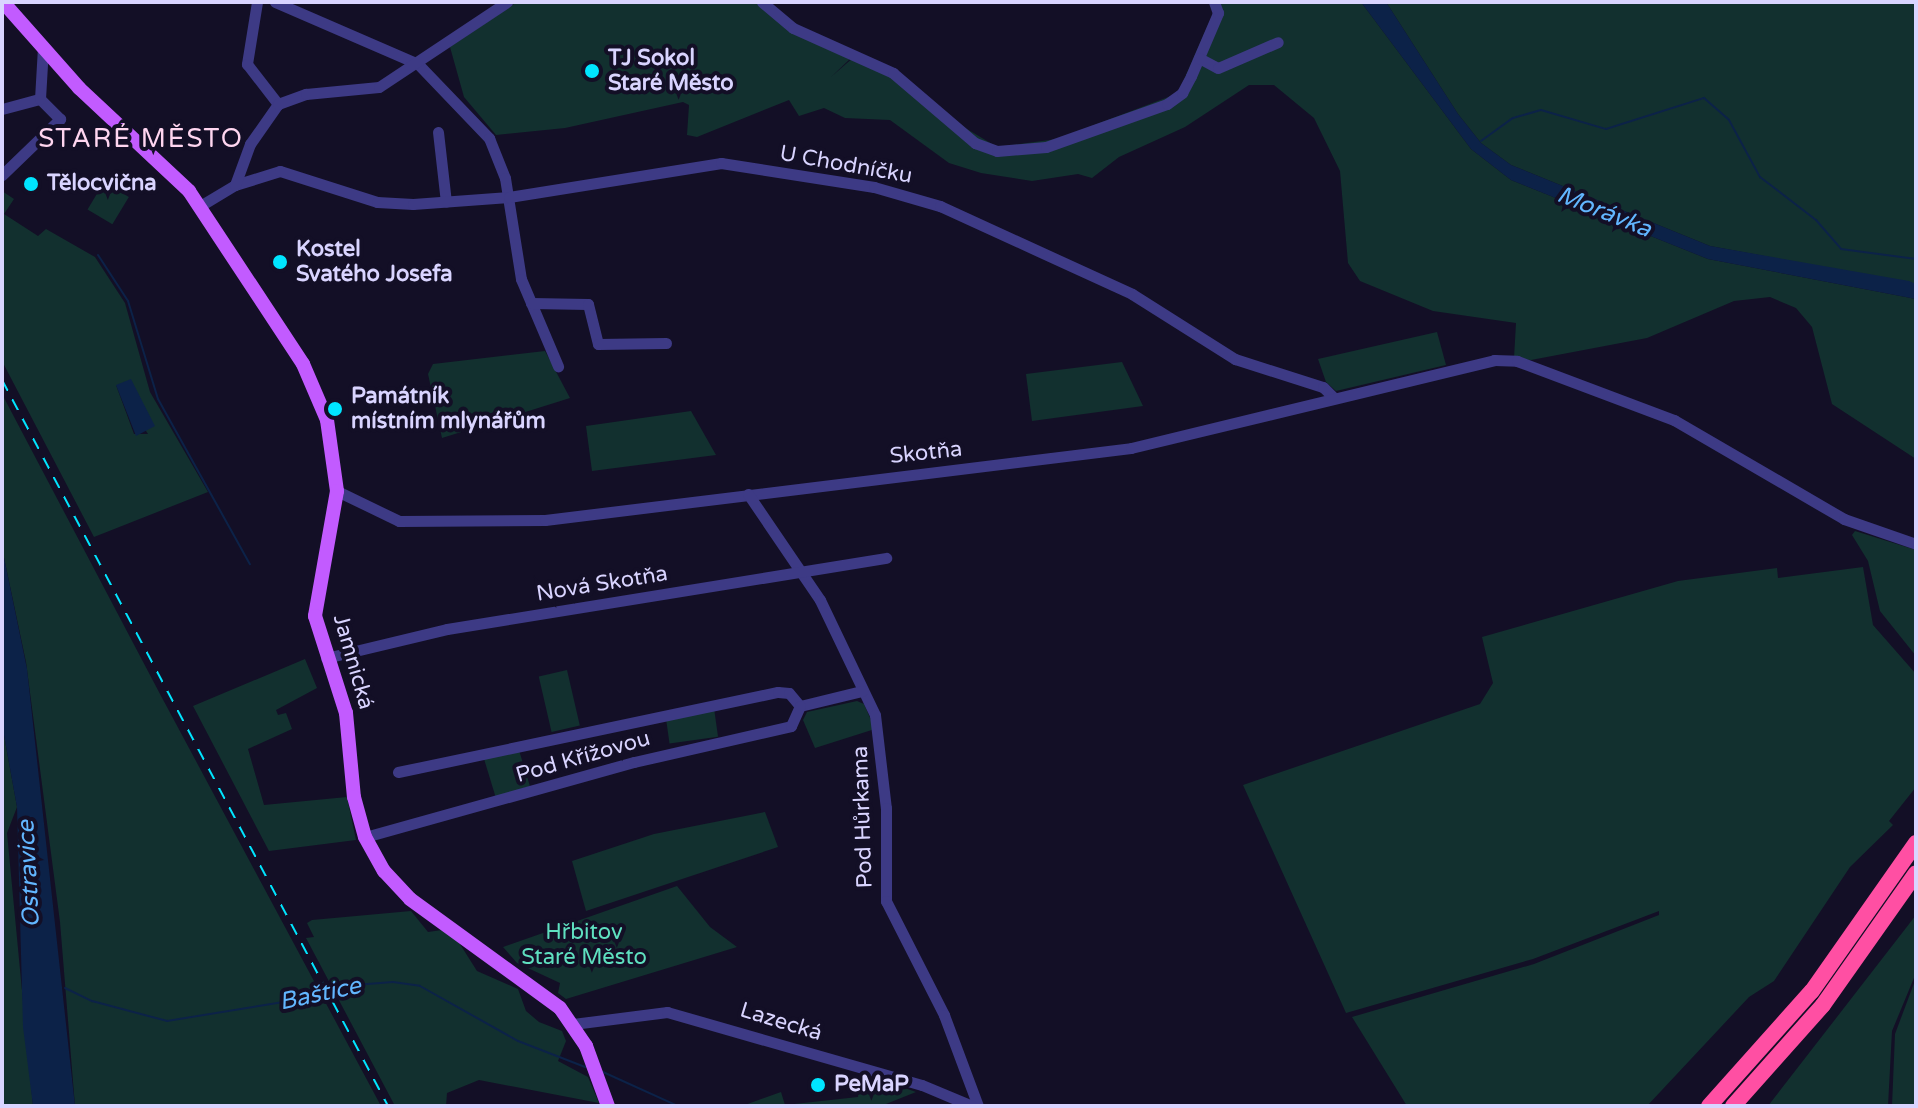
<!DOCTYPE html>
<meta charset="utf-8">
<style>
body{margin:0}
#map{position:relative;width:1918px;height:1108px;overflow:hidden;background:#130f26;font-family:"Varela Round",sans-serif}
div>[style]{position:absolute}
.green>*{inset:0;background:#12302f;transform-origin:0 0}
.water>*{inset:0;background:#0c2248}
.stream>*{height:2px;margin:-1px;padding:0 1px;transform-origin:1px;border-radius:1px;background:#0c2248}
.minor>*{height:11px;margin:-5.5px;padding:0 5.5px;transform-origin:5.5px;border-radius:5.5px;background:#3d3a85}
.major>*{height:14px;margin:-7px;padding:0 7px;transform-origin:7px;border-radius:7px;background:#c25bff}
.highway>*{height:16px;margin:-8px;padding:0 8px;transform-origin:8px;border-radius:8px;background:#ff4fa3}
.rail>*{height:2px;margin-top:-1px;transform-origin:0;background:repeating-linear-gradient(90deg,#00e5ff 0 12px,transparent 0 22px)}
.dots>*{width:22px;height:22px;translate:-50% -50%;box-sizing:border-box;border:4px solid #130f26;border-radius:50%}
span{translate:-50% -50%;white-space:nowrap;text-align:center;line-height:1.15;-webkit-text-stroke:8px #130f26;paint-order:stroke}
.poi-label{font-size:22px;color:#d9d4ff;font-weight:700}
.left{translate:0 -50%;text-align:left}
.street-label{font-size:22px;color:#d9d4ff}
.park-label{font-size:22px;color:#5fe0c0}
.water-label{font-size:24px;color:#62b6ff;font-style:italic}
.quarter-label{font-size:26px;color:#ffd6f0;letter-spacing:2px}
.frame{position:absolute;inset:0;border:4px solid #d9d4ff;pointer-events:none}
</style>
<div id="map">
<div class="green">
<div style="clip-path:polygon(517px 2px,758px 2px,852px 57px,831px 77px,854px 57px,906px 80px,957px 123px,997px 147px,1057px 139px,1171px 96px,1179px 91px,1218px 2px,1361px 2px,1471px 149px,1511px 180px,1708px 259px,1916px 299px,1916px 459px,1832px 404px,1812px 327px,1796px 308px,1770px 297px,1734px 301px,1647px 338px,1531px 360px,1514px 358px,1516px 323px,1433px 311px,1360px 281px,1348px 263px,1340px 171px,1314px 118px,1274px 85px,1249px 85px,1185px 127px,1119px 157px,1092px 178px,1078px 174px,1032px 181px,981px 173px,949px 163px,890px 120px,845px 118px,824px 108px,799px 116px,789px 100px,697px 137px,687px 135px,689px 105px,683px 102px,565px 128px,496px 135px,464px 97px,450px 47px)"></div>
<div style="clip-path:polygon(1386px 2px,1916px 2px,1916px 284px,1710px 246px,1511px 165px,1481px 143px,1458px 114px)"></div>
<div style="left:104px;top:182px;width:29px;height:32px;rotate:31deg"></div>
<div style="clip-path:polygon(evenodd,2px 191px,14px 199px,4px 214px,38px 236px,46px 229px,95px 257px,125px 303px,150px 392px,208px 492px,94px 537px,2px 361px,2px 191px,116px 385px,148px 434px,134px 434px,116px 385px)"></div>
<div style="clip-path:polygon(1437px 332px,1446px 365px,1336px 391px,1326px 382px,1318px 359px)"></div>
<div style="clip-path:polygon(545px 351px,570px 398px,442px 438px,428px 374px,433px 364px)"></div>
<div style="clip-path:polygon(1122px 362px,1143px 406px,1032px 421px,1026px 374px)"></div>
<div style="clip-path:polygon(2px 394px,160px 694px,381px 1106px,75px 1106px,60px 922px,26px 662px,2px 548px)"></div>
<div style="clip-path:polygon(691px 411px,716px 455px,592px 471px,586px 426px)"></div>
<div style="clip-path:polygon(1855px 531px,1916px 550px,1916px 656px,1880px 611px,1868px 561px,1852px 535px)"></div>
<div style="clip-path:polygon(1863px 567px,1873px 625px,1916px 674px,1916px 787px,1889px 821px,1893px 825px,1850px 867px,1774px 981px,1749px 997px,1647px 1106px,1407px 1106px,1352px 1017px,1534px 964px,1659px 915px,1659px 911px,1533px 959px,1346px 1013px,1243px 785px,1480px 704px,1493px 683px,1482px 637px,1678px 581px,1777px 568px,1778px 578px)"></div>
<div style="clip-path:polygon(305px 659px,317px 688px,276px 710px,278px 715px,286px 713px,292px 729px,248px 749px,264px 805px,347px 797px,356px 840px,269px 851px,193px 706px)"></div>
<div style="left:567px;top:670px;width:57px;height:29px;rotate:77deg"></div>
<div style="clip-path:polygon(857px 701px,864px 704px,875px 729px,815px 748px,803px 720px,807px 712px)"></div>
<div style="left:714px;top:708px;width:29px;height:49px;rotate:82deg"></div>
<div style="clip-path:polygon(2px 724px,17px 807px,7px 833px,33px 1106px,2px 1106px)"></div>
<div style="left:518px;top:747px;width:41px;height:36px;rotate:73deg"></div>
<div style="clip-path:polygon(765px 812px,778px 847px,586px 911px,572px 861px,654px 834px)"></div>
<div style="clip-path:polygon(677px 886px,710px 927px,737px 947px,566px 999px,558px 993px,560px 983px,517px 963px,503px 947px)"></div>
<div style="clip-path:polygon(411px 911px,428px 932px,442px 930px,458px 941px,477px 971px,518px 989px,526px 1011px,539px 1022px,562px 1031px,566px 1041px,558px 1061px,588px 1077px,599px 1103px,479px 1080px,447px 1093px,446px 1106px,395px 1106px,306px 938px,314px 937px,307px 923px,312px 920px)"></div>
<div style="clip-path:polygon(1916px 915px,1916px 973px,1892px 1031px,1888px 1106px,1768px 1106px)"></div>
<div style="clip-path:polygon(1916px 978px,1916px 1106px,1892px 1106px,1895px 1034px)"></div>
<div style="clip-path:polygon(860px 1072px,916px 1092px,881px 1106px,742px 1106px,781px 1092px,785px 1105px,858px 1097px)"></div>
</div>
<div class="water">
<div style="clip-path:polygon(1361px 2px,1386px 2px,1458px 114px,1481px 143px,1511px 165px,1710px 246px,1909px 281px,1916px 284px,1916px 299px,1708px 259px,1511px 180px,1471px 149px)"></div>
<div style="clip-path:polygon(131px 379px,155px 426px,136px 436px,116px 385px)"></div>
<div style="clip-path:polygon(2px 548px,27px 669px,75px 1106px,33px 1106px,23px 1027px,17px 807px,2px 724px)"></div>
</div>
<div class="stream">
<div style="left:1481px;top:141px;width:39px;rotate:-36deg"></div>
<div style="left:1513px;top:118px;width:29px;rotate:-16deg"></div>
<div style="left:1541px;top:110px;width:68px;rotate:16.3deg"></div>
<div style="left:1606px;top:129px;width:103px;rotate:-17.6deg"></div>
<div style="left:1704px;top:98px;width:33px;rotate:41deg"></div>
<div style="left:1729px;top:120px;width:65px;rotate:61.5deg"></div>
<div style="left:1760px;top:177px;width:71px;rotate:37.5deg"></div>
<div style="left:1816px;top:220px;width:38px;rotate:49deg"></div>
<div style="left:1841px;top:249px;width:76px;rotate:7.6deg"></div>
<div style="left:98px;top:255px;width:55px;rotate:56.9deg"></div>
<div style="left:128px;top:301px;width:102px;rotate:73deg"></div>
<div style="left:158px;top:399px;width:189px;rotate:60.9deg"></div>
<div style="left:65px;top:988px;width:30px;rotate:26deg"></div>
<div style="left:92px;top:1001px;width:78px;rotate:14.9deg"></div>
<div style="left:167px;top:1021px;width:149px;rotate:-9.3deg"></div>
<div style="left:314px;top:997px;width:30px;rotate:-21deg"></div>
<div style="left:342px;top:986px;width:51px;rotate:-4.5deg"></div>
<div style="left:393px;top:982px;width:27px;rotate:8deg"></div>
<div style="left:420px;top:986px;width:112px;rotate:29.3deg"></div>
<div style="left:518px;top:1041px;width:72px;rotate:21.2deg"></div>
<div style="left:603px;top:1072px;width:82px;rotate:24.4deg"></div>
</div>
<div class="minor">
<div style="left:257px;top:2px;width:63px;rotate:99.2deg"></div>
<div style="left:247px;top:64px;width:51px;rotate:52.2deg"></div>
<div style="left:275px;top:2px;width:156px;rotate:23.4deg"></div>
<div style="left:418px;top:64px;width:103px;rotate:46.2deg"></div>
<div style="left:489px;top:138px;width:43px;rotate:68.2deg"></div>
<div style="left:505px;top:178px;width:102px;rotate:81deg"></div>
<div style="left:521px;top:279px;width:95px;rotate:67deg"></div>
<div style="left:762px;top:2px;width:40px;rotate:40deg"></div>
<div style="left:793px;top:28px;width:110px;rotate:24.2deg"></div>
<div style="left:893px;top:73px;width:108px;rotate:40.5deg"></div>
<div style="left:975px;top:143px;width:23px;rotate:20deg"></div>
<div style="left:997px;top:151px;width:49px;rotate:-4.7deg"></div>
<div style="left:1046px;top:147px;width:128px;rotate:-19.6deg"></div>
<div style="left:1167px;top:104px;width:19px;rotate:-36deg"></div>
<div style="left:1182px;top:93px;width:19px;rotate:-62deg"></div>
<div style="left:1191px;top:76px;width:69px;rotate:-66.8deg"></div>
<div style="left:1218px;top:13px;width:12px;rotate:-110deg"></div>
<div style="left:1199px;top:58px;width:21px;rotate:28deg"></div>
<div style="left:1218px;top:68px;width:65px;rotate:-23.4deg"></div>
<div style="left:2px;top:109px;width:39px;rotate:-15deg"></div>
<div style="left:438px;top:132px;width:70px;rotate:83.5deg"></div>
<div style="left:2px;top:175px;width:81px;rotate:-44deg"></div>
<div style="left:60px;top:119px;width:28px;rotate:-135deg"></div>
<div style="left:40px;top:99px;width:52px;rotate:-86.7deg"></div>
<div style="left:235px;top:185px;width:47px;rotate:-17.3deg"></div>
<div style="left:280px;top:171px;width:102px;rotate:17.7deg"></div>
<div style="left:377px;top:202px;width:36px;rotate:3deg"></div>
<div style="left:413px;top:204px;width:96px;rotate:-4.2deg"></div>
<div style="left:509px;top:197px;width:215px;rotate:-9.1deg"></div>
<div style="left:721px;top:163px;width:155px;rotate:8.9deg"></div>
<div style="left:874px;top:187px;width:69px;rotate:16.1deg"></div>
<div style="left:940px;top:206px;width:211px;rotate:24.6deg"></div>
<div style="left:1132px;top:294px;width:122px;rotate:32.3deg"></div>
<div style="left:1235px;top:359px;width:92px;rotate:17.7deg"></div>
<div style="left:1323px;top:387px;width:13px;rotate:45deg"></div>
<div style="left:200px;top:206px;width:41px;rotate:-31deg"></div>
<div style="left:235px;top:185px;width:44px;rotate:-69.9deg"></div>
<div style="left:250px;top:144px;width:49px;rotate:-55deg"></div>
<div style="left:278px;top:104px;width:30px;rotate:-20deg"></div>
<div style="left:306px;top:94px;width:73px;rotate:-5.5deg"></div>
<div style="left:379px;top:87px;width:154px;rotate:-33.6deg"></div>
<div style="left:531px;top:303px;width:57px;rotate:1deg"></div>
<div style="left:588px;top:304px;width:41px;rotate:76deg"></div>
<div style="left:598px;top:344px;width:68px;rotate:-0.8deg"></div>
<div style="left:337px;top:491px;width:69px;rotate:25.8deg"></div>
<div style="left:399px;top:521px;width:146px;rotate:-0.4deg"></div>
<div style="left:545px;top:520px;width:590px;rotate:-7deg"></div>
<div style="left:1131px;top:448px;width:374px;rotate:-13.6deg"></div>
<div style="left:1494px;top:360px;width:23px;rotate:2deg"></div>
<div style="left:1517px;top:361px;width:168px;rotate:20.6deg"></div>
<div style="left:1674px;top:420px;width:197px;rotate:30.2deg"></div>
<div style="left:1844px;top:519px;width:76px;rotate:19.1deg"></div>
<div style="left:748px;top:494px;width:128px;rotate:55.8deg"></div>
<div style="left:820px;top:600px;width:127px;rotate:64.4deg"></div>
<div style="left:875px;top:715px;width:94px;rotate:83.3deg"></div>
<div style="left:886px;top:808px;width:93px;rotate:90deg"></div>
<div style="left:886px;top:901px;width:128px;rotate:63deg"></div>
<div style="left:944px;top:1015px;width:97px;rotate:69.5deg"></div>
<div style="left:326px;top:658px;width:124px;rotate:-13.5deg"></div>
<div style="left:447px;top:629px;width:445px;rotate:-9.2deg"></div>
<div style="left:398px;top:772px;width:388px;rotate:-11.9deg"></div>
<div style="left:778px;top:692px;width:11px;rotate:5deg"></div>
<div style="left:789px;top:693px;width:17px;rotate:50deg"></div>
<div style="left:800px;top:706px;width:64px;rotate:-13.6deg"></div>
<div style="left:365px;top:837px;width:279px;rotate:-15.6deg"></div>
<div style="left:634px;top:762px;width:161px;rotate:-12.9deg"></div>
<div style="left:791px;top:726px;width:22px;rotate:-66deg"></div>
<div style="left:573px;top:1024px;width:95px;rotate:-7.3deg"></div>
<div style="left:667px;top:1012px;width:265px;rotate:16deg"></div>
<div style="left:922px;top:1085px;width:54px;rotate:22.8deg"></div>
</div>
<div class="major">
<div style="left:3px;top:2px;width:115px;rotate:48.5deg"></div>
<div style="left:79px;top:88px;width:151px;rotate:43.1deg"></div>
<div style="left:189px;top:191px;width:207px;rotate:56.6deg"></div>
<div style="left:303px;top:364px;width:61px;rotate:66.8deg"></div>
<div style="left:327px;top:420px;width:72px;rotate:82deg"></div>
<div style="left:337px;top:491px;width:127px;rotate:100deg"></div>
<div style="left:315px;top:616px;width:102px;rotate:72.3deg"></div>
<div style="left:346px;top:713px;width:84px;rotate:84.6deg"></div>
<div style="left:354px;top:797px;width:41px;rotate:74.6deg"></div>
<div style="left:365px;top:837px;width:39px;rotate:61deg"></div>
<div style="left:384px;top:871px;width:38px;rotate:47deg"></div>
<div style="left:410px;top:899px;width:185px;rotate:36deg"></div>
<div style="left:560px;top:1008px;width:46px;rotate:55.6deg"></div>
<div style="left:586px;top:1046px;width:64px;rotate:69.9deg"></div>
</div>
<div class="highway">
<div style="left:1709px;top:1106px;width:154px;rotate:-48.2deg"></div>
<div style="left:1812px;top:991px;width:181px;rotate:-54.9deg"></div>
<div style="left:1733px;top:1106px;width:135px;rotate:-48.3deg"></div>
<div style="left:1823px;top:1005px;width:161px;rotate:-54.8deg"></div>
</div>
<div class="rail">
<div style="left:2px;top:380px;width:822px;rotate:62deg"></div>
</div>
<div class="dots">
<div style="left:592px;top:71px;background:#00e5ff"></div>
<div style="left:31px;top:184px;background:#00e5ff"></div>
<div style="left:280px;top:262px;background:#00e5ff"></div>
<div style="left:335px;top:409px;background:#00e5ff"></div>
<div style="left:818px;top:1085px;background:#00e5ff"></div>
</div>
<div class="poi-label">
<span class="left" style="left:608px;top:71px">TJ Sokol<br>Staré Město</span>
<span class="left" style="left:47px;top:184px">Tělocvična</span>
<span class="left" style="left:296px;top:262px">Kostel<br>Svatého Josefa</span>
<span class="left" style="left:351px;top:409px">Památník<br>místním mlynářům</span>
<span class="left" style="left:834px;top:1085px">PeMaP</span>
</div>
<div class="street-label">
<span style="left:846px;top:165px;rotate:10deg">U Chodníčku</span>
<span style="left:926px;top:453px;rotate:-6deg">Skotňa</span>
<span style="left:602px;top:584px;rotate:-9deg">Nová Skotňa</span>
<span style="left:353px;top:662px;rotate:74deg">Jamnická</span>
<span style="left:583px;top:757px;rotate:-16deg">Pod Křížovou</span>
<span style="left:863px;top:817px;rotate:-92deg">Pod Hůrkama</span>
<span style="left:781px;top:1022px;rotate:17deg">Lazecká</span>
</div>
<div class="park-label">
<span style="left:584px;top:945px">Hřbitov<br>Staré Město</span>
</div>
<div class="water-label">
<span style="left:1604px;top:212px;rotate:22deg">Morávka</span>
<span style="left:29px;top:874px;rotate:-93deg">Ostravice</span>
<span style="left:320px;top:994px;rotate:-12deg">Baštice</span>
</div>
<div class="quarter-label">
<span style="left:141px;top:139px">STARÉ MĚSTO</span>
</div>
<div class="frame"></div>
</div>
